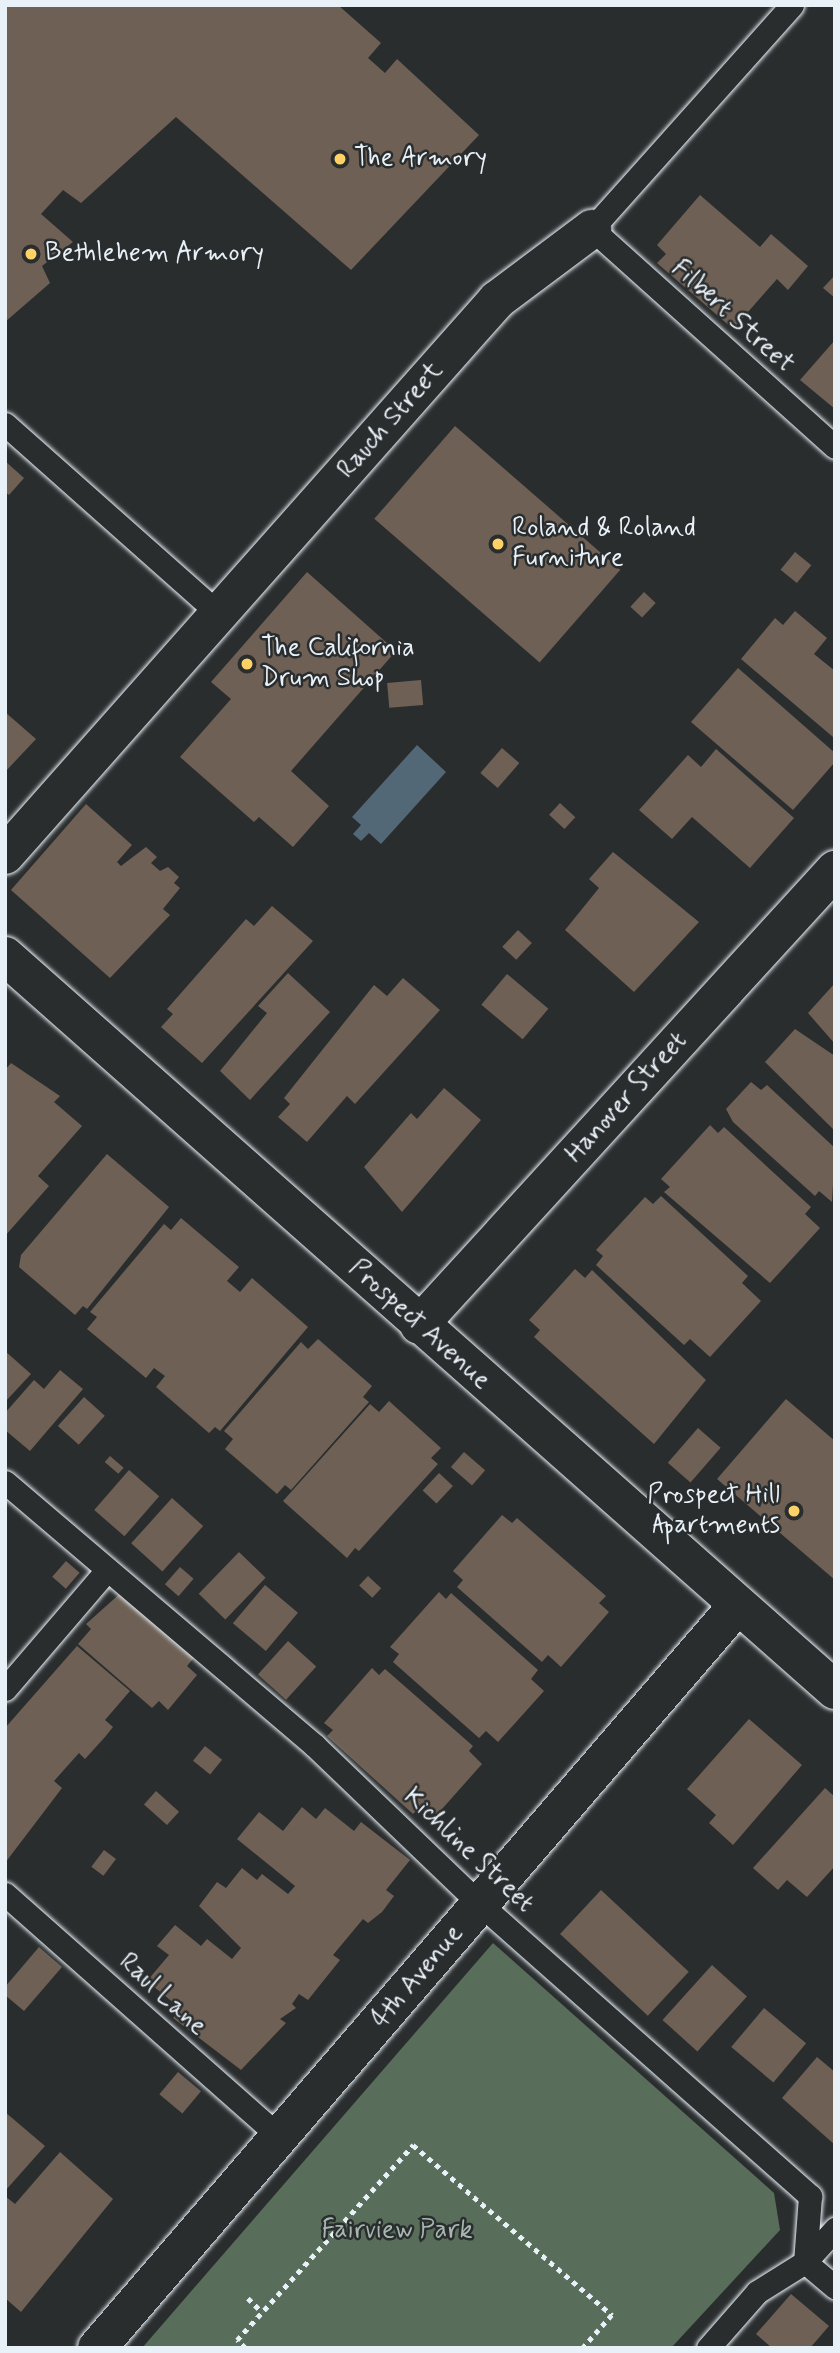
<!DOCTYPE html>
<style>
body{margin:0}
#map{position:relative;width:840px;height:2353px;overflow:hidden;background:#2a2d2e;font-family:Mynerve,sans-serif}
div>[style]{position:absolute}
.green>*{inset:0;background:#586e5a}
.water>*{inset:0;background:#536877}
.building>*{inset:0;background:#6e6054;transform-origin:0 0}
.path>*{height:4.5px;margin-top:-2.25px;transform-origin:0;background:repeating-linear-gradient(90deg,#e8f1f8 0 5px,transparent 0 10px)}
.roads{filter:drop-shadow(0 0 2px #e8f1f8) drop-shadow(0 0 2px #e8f1f8)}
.service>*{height:23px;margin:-11.5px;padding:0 11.5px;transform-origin:11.5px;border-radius:11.5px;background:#2a2d2e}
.minor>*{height:38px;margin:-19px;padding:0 19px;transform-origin:19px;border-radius:19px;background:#2a2d2e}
.dots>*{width:19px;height:19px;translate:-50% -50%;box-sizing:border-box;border:4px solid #2a2d2e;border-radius:50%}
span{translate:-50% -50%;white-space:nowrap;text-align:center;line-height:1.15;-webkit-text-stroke:5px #2a2d2e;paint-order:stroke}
.poi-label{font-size:26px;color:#e8f1f8}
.left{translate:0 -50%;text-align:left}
.right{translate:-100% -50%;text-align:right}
.street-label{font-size:26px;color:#e8f1f8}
.park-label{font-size:26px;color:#a7b6b1}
.frame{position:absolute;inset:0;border:7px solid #e8f1f8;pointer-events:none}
</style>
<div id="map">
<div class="green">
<div style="clip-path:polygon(493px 1943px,774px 2193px,780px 2230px,671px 2348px,142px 2348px)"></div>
</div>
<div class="water">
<div style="clip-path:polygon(417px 745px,446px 772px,381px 844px,369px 833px,361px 841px,353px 834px,361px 825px,352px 817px)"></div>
</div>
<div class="building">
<div style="clip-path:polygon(5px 5px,338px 5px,381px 43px,368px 58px,385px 73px,397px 59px,479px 135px,351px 270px,176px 117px,81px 203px,63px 190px,41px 214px,73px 242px,42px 266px,50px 283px,5px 322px)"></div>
<div style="clip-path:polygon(700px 195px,760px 247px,771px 234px,808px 266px,788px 290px,777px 279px,733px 329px,657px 263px,666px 254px,657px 245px)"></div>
<div style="clip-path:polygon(835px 275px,835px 298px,823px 288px)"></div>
<div style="clip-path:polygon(835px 340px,835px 409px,800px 380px)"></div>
<div style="left:455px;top:426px;width:219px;height:123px;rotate:41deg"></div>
<div style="clip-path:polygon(5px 461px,24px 478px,9px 495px,5px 492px)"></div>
<div style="left:795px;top:552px;width:21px;height:23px;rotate:39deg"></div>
<div style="clip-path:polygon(307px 572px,396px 651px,291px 771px,329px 806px,293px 847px,259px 817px,254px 822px,180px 757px,231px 699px,211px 682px)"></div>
<div style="left:644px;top:592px;width:16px;height:20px;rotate:43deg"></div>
<div style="clip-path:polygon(795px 611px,827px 638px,814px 654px,835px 671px,833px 737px,741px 659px,775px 618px,783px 625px)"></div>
<div style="clip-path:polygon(738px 668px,835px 753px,835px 762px,793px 810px,691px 722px)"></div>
<div style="left:421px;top:680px;width:25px;height:34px;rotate:85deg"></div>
<div style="clip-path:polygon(5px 712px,36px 739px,5px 772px)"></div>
<div style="left:502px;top:748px;width:23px;height:33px;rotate:41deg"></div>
<div style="clip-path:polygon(716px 749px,794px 818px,750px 868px,692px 817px,672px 839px,639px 810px,688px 755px,701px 767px)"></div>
<div style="left:560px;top:803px;width:21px;height:16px;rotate:43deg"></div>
<div style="clip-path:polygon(86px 804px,132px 845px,117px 862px,121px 866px,146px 847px,157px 857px,151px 863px,160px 871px,168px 867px,179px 877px,174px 883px,180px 888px,163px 909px,170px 915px,110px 978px,11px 890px)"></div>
<div style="clip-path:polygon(613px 852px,699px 922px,634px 992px,565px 930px,599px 888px,589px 879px)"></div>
<div style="clip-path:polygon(272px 906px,313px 941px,202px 1063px,161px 1027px,173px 1014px,167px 1009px,246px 919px,254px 926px)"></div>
<div style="left:518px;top:930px;width:19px;height:23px;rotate:43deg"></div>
<div style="clip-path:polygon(288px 973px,330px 1012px,250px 1100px,220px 1071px,267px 1013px,258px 1006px)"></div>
<div style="left:507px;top:974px;width:54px;height:40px;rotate:40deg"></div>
<div style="clip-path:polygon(403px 978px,440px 1010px,355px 1104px,347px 1096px,307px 1142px,278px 1117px,290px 1104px,284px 1098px,374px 985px,387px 996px)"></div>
<div style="clip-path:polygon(835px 983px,835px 1044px,808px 1013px)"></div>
<div style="clip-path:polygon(795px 1029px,835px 1056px,835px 1131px,765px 1062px)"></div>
<div style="clip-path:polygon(11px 1063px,60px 1096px,54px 1102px,82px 1126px,38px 1176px,49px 1186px,5px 1236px,5px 1070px)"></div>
<div style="clip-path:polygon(751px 1082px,761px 1090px,767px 1085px,835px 1148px,832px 1202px,819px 1191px,815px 1196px,733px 1122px,726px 1109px)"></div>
<div style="clip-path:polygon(444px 1088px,481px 1120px,402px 1212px,364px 1167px,411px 1113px,417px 1119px)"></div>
<div style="clip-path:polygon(710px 1125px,718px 1133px,724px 1127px,811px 1207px,805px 1214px,820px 1228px,770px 1283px,664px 1192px,670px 1187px,661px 1179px)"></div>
<div style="clip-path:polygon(107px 1154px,169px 1207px,87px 1309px,83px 1306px,75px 1315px,19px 1267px,21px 1255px)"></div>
<div style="clip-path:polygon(661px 1196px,748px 1276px,742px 1283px,761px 1301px,710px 1357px,690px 1339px,684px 1345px,596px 1265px,603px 1256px,596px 1250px,645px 1197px,653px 1204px)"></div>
<div style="clip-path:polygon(181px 1218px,239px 1267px,227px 1281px,240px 1292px,252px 1278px,308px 1327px,220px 1431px,215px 1427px,209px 1433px,156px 1387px,165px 1376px,154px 1368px,146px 1378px,87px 1329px,97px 1317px,90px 1312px,164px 1224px,171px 1230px)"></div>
<div style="clip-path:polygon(575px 1269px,585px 1278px,592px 1270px,706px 1380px,654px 1444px,534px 1337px,540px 1330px,529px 1320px)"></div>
<div style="clip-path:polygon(318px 1339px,372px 1386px,363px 1397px,369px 1402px,291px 1490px,285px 1485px,277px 1494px,225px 1449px,233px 1439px,224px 1431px,301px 1342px,308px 1349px)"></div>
<div style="clip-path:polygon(5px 1351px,31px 1374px,5px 1402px)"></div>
<div style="clip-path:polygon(60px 1370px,83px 1389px,30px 1451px,5px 1430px,5px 1413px,34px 1380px,44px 1389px)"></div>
<div style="left:84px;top:1397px;width:28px;height:39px;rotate:42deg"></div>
<div style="clip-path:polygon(786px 1399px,835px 1441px,835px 1580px,717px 1479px)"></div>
<div style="clip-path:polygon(389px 1401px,441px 1448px,431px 1458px,438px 1464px,359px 1551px,355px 1548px,347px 1558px,283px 1501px,370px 1404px,379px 1412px)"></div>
<div style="left:698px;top:1428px;width:30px;height:46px;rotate:41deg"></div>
<div style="left:464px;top:1452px;width:28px;height:20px;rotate:41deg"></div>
<div style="left:110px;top:1456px;width:18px;height:8px;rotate:41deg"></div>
<div style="left:129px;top:1470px;width:40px;height:53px;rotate:41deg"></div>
<div style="left:439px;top:1473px;width:19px;height:24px;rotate:43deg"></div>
<div style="left:172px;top:1498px;width:42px;height:61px;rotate:42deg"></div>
<div style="clip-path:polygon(502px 1515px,512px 1523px,517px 1518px,606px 1596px,599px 1603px,609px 1612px,561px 1667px,548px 1655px,542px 1662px,457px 1587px,463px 1580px,453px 1571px)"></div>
<div style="left:239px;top:1552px;width:37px;height:58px;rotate:44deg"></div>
<div style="left:66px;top:1561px;width:18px;height:21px;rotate:41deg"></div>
<div style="left:180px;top:1567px;width:18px;height:23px;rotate:41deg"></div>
<div style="left:368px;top:1576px;width:18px;height:13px;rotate:43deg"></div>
<div style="left:265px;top:1585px;width:43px;height:50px;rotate:40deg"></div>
<div style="clip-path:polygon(124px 1590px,197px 1654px,187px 1666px,197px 1675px,168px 1710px,159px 1701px,152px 1708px,78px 1644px,91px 1629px,86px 1624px)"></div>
<div style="clip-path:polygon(439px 1592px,446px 1599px,451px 1593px,538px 1670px,531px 1679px,544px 1691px,498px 1742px,486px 1731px,479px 1738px,393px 1662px,399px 1654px,390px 1647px)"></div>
<div style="left:288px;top:1641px;width:38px;height:45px;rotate:42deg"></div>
<div style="clip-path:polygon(77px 1646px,130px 1691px,105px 1720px,113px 1727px,105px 1737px,85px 1759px,79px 1753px,54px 1781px,62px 1788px,5px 1863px,5px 1728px)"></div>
<div style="clip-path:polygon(372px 1668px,379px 1675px,385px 1669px,473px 1746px,469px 1751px,482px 1764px,434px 1818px,421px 1806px,413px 1814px,327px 1736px,333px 1730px,324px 1723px)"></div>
<div style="clip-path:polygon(749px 1719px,802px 1765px,733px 1845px,709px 1823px,716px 1815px,687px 1789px)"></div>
<div style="left:205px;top:1746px;width:22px;height:19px;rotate:39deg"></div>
<div style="clip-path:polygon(825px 1788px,835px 1797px,835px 1866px,807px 1897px,787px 1880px,778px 1890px,753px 1868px)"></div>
<div style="left:156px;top:1791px;width:31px;height:18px;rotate:42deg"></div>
<div style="clip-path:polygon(302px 1807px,316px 1819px,325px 1808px,354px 1831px,361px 1822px,410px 1860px,386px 1890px,394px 1896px,382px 1912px,368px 1923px,363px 1919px,333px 1955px,340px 1960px,308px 2000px,299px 1994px,292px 2004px,296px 2008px,280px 2019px,286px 2023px,241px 2070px,173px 2018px,181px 2009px,147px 1981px,169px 1955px,157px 1946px,175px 1925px,201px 1946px,207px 1939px,232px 1959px,241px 1948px,199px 1906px,217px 1882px,226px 1888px,242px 1868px,257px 1880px,262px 1874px,288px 1894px,295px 1886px,237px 1839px,259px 1812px,283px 1831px)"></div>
<div style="left:104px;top:1850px;width:15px;height:21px;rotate:37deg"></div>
<div style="left:601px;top:1890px;width:120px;height:60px;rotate:43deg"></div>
<div style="clip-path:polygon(39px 1947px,62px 1967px,24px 2011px,5px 1995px,5px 1987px)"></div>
<div style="left:712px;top:1965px;width:47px;height:74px;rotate:42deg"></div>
<div style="left:764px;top:2008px;width:55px;height:51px;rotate:40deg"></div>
<div style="clip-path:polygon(817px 2057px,835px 2072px,835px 2145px,782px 2098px)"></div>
<div style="left:178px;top:2072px;width:30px;height:29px;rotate:40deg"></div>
<div style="clip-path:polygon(5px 2112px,45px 2146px,5px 2191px)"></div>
<div style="clip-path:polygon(60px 2152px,113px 2199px,21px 2312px,5px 2298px,5px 2196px,15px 2204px)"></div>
<div style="clip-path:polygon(791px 2294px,829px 2326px,810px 2348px,772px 2348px,756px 2334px)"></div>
</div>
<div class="path">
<div style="left:248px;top:2298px;width:20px;rotate:45deg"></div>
<div style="left:245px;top:2348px;width:11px;rotate:-135deg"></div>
<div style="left:237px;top:2340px;width:263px;rotate:-47.9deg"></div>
<div style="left:413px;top:2145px;width:262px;rotate:40.5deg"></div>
<div style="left:612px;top:2315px;width:44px;rotate:131.3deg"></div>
</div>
<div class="roads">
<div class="service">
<div style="left:792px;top:5px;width:300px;rotate:131.8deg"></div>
<div style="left:592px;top:229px;width:326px;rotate:41.9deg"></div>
<div style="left:5px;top:424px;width:288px;rotate:41.6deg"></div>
<div style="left:5px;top:1482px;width:407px;rotate:40.4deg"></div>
<div style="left:315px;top:1746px;width:228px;rotate:43.8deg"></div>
<div style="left:480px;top:1904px;width:441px;rotate:41.5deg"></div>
<div style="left:810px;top:2196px;width:66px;rotate:94.3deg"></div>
<div style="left:805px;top:2262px;width:39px;rotate:40deg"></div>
<div style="left:5px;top:1689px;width:157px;rotate:-49.4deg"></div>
<div style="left:5px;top:1894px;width:368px;rotate:41.5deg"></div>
<div style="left:708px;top:2348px;width:74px;rotate:-48.8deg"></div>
<div style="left:757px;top:2292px;width:57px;rotate:-32deg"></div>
<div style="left:805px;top:2262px;width:45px;rotate:-47.7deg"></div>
</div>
<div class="minor">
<div style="left:5px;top:855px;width:742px;rotate:-48.44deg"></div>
<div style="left:497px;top:300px;width:119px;rotate:-36.8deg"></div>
<div style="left:5px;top:956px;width:1108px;rotate:41.49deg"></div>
<div style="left:419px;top:1325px;width:617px;rotate:-47.56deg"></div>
<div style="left:97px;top:2348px;width:980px;rotate:-49.22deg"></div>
</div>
</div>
<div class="dots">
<div style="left:340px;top:159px;background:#ffd166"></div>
<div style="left:31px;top:254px;background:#ffd166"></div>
<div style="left:498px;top:544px;background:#ffd166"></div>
<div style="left:247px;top:664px;background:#ffd166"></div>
<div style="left:794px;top:1511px;background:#ffd166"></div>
</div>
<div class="poi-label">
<span class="left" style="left:354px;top:159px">The Armory</span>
<span class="left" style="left:45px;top:254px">Bethlehem Armory</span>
<span class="left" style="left:512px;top:544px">Roland &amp; Roland<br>Furniture</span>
<span class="left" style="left:261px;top:664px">The California<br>Drum Shop</span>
<span class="right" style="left:780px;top:1511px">Prospect Hill<br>Apartments</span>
</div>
<div class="street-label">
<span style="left:732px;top:317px;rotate:42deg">Filbert Street</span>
<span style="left:391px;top:421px;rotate:-49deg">Rauch Street</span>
<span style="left:627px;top:1098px;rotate:-48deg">Hanover Street</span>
<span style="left:419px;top:1325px;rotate:42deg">Prospect Avenue</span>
<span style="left:468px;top:1851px;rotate:43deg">Kichline Street</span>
<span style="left:418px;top:1977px;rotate:-50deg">4th Avenue</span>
<span style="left:162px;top:1995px;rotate:42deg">Raul Lane</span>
</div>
<div class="park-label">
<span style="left:397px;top:2231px">Fairview Park</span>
</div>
<div class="frame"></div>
</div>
